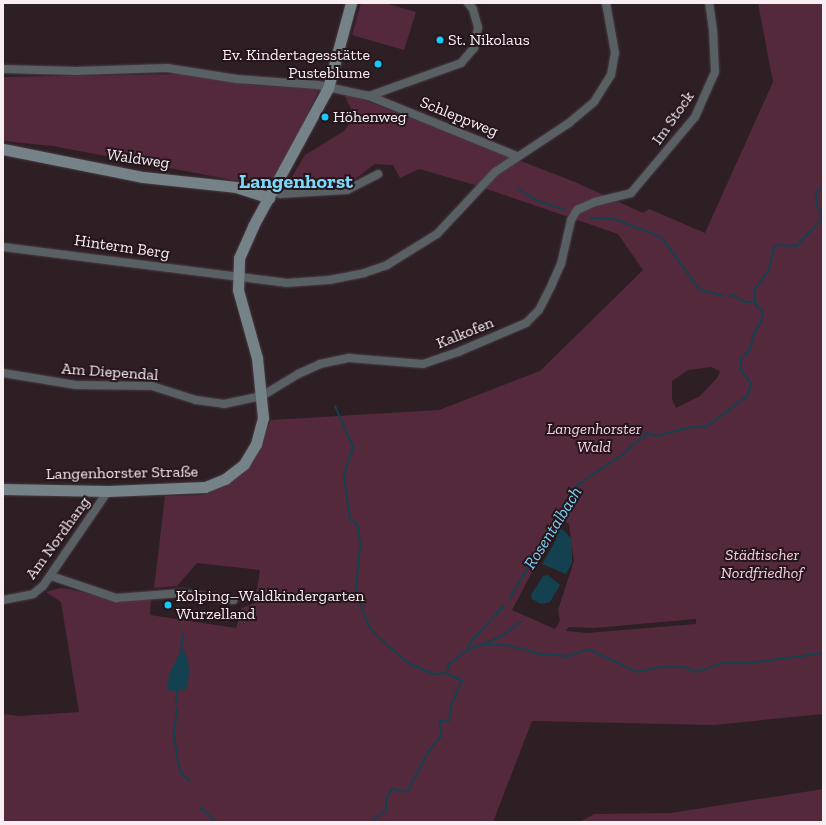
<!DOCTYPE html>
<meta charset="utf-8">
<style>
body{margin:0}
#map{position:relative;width:826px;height:825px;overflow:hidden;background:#2e1f25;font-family:"Zilla Slab",serif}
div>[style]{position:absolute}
.green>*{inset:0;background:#54293c}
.water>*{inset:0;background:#134150}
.stream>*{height:2px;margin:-1px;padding:0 1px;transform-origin:1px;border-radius:1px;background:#134150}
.roads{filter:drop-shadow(0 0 1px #4a3c42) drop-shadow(0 0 1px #4a3c42)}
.street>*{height:8px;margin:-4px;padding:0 4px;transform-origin:4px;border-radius:4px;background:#586063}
.secondary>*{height:11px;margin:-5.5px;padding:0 5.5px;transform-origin:5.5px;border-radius:5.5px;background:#758287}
.dots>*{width:11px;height:11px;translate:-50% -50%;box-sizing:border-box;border:2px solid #24161c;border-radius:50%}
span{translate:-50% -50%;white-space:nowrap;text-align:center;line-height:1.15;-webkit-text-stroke:4px #24161c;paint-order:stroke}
.poi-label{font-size:16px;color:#f8eef2}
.left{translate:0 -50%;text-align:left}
.right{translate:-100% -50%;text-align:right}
.street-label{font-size:16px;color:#f8eef2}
.park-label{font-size:16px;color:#f9d1e0;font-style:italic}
.water-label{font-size:17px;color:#7ad3f4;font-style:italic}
.district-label{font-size:20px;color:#7cd8fa;font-weight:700}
.frame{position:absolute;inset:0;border:4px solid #f8eef2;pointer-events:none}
</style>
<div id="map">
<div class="green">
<div style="clip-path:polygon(361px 3px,385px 3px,416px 12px,404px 50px,352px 35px)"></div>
<div style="clip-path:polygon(evenodd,758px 3px,823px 3px,823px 714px,713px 725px,532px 721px,493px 822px,3px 822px,3px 714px,19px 716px,79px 712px,61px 602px,46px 592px,60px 588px,69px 589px,121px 601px,151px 598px,150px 615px,236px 628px,242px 608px,255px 603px,260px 570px,197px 563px,177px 586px,154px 588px,165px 496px,202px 495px,230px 483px,252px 463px,271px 420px,439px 410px,540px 371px,643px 270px,618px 234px,475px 185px,419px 169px,400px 178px,393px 165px,375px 164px,343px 188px,284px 190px,305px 155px,344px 131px,351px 122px,352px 111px,344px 94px,359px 98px,575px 182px,643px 213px,649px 209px,705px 233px,773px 82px,758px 3px,711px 367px,720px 371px,717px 378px,700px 396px,676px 408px,672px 399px,672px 381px,688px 370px,711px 367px,758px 3px,560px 519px,569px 524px,574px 561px,558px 610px,560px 621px,555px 629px,512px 610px,560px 519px,758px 3px,696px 619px,696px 624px,587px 633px,566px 631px,569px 627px,594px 628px,696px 619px)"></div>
<div style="clip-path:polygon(187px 74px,251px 85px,319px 89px,299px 134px,275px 177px,238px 181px,53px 146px,3px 141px,3px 77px)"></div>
<div style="clip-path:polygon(823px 789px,823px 822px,580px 822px,594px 814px,671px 813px)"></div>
</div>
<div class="water">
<div style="clip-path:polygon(558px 528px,561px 528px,572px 539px,572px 563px,566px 574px,542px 564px,556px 540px)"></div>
<div style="clip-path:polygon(548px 575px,560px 585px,550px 602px,541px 604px,532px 599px,531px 595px,543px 576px)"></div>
<div style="clip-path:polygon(182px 648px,188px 659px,189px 673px,186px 690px,170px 691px,167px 688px,169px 675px)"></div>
</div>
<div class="stream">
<div style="left:518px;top:189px;width:23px;rotate:31deg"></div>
<div style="left:538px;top:201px;width:28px;rotate:18deg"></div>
<div style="left:590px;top:218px;width:25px;rotate:2deg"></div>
<div style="left:615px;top:219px;width:49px;rotate:21.4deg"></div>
<div style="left:661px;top:237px;width:64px;rotate:53.8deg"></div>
<div style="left:699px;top:289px;width:25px;rotate:16deg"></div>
<div style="left:729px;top:297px;width:4px;rotate:-27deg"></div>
<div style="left:733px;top:295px;width:14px;rotate:30deg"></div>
<div style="left:745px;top:302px;width:10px"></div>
<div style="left:335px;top:406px;width:45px;rotate:66.3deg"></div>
<div style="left:353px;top:447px;width:29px;rotate:108deg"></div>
<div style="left:344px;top:475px;width:44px;rotate:82.2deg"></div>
<div style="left:350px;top:519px;width:9px;rotate:36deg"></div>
<div style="left:357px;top:524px;width:20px;rotate:81deg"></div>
<div style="left:360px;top:544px;width:46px;rotate:95deg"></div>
<div style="left:356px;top:590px;width:26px;rotate:72deg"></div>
<div style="left:364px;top:615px;width:14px;rotate:65deg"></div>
<div style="left:370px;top:628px;width:23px;rotate:45deg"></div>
<div style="left:386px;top:644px;width:31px;rotate:40deg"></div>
<div style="left:410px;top:664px;width:25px;rotate:23deg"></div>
<div style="left:433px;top:674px;width:14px;rotate:-4deg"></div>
<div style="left:510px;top:598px;width:130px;rotate:-59.5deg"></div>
<div style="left:576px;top:486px;width:55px;rotate:-34deg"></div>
<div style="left:622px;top:455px;width:33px;rotate:-41deg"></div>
<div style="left:647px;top:433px;width:9px;rotate:18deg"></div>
<div style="left:656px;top:436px;width:36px;rotate:-14deg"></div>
<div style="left:691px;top:427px;width:15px"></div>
<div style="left:706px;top:427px;width:53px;rotate:-37.3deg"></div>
<div style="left:748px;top:395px;width:12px;rotate:-76deg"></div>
<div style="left:751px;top:383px;width:16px;rotate:-128deg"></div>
<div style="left:741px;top:370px;width:12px;rotate:-90deg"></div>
<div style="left:741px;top:358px;width:11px;rotate:-41deg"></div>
<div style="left:749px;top:351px;width:21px;rotate:-73deg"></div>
<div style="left:755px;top:331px;width:11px;rotate:-56deg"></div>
<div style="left:761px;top:322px;width:11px;rotate:-80deg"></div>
<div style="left:763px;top:311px;width:9px;rotate:-144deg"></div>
<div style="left:756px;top:306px;width:16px;rotate:-97deg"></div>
<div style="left:754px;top:290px;width:25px;rotate:-53deg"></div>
<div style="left:769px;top:270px;width:24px;rotate:-78deg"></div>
<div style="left:774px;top:247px;width:6px;rotate:-18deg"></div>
<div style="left:780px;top:245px;width:16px;rotate:4deg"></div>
<div style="left:796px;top:246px;width:36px;rotate:-46deg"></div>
<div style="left:821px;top:220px;width:7px;rotate:-82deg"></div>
<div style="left:822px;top:213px;width:12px;rotate:-121deg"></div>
<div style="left:816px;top:203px;width:11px;rotate:-90deg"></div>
<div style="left:816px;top:192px;width:8px;rotate:-30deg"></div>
<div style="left:481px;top:645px;width:21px;rotate:-23deg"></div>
<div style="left:500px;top:637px;width:26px;rotate:-36deg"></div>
<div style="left:181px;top:650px;width:16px;rotate:-83deg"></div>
<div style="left:467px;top:650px;width:14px;rotate:-21deg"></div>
<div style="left:480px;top:645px;width:26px"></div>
<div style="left:506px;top:645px;width:36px;rotate:14deg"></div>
<div style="left:541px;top:654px;width:27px;rotate:4deg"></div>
<div style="left:568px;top:656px;width:21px;rotate:-19deg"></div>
<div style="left:588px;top:649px;width:54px;rotate:25.1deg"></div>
<div style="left:637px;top:672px;width:24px;rotate:-12deg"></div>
<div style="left:660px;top:667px;width:24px"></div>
<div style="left:684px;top:667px;width:14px;rotate:21deg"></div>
<div style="left:697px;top:672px;width:28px;rotate:-19deg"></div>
<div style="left:723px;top:663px;width:27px"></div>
<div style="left:750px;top:663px;width:74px;rotate:-7.8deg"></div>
<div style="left:176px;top:702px;width:12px;rotate:-85deg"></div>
<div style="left:177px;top:708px;width:26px;rotate:97deg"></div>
<div style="left:174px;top:734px;width:24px;rotate:83deg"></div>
<div style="left:177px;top:758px;width:16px;rotate:75deg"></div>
<div style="left:181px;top:773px;width:12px;rotate:42deg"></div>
<div style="left:200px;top:807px;width:22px;rotate:43deg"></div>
<div style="left:375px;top:822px;width:3px;rotate:-108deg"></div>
<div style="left:374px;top:819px;width:14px;rotate:-34deg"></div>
<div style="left:386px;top:811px;width:13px;rotate:-90deg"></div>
<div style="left:386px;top:798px;width:11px;rotate:-56deg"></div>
<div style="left:392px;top:789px;width:15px;rotate:11deg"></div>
<div style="left:407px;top:792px;width:47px;rotate:-61.8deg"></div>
<div style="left:429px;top:751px;width:19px;rotate:-51deg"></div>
<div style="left:441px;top:736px;width:15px;rotate:-94deg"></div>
<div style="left:440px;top:721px;width:9px"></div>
<div style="left:449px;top:721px;width:18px;rotate:-81deg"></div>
<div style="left:452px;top:703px;width:24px;rotate:-66deg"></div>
<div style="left:462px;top:681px;width:17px;rotate:-152deg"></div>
<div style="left:447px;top:673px;width:8px;rotate:-83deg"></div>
<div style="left:448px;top:665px;width:24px;rotate:-38deg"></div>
<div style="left:467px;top:650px;width:11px;rotate:-63deg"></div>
<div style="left:472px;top:640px;width:47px;rotate:-46.7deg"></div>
</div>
<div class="roads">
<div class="street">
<div style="left:3px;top:69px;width:73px;rotate:1.6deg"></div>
<div style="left:76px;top:71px;width:91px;rotate:-1.9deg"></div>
<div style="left:167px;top:68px;width:71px;rotate:8.9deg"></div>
<div style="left:237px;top:79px;width:81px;rotate:4.2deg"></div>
<div style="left:318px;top:85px;width:52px;rotate:12.2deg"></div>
<div style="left:369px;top:96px;width:98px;rotate:-19.7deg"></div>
<div style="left:461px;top:63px;width:20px;rotate:-49deg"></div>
<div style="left:474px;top:48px;width:21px;rotate:-79deg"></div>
<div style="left:478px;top:27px;width:19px;rotate:-106deg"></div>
<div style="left:473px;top:9px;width:8px;rotate:-130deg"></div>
<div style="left:369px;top:96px;width:160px;rotate:22.1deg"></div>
<div style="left:273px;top:190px;width:8px;rotate:30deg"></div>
<div style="left:280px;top:194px;width:67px;rotate:-3.4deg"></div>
<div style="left:347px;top:190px;width:35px;rotate:-27deg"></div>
<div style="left:3px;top:247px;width:285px;rotate:7.2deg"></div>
<div style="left:286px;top:283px;width:43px;rotate:-4deg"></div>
<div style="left:329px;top:280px;width:36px;rotate:-11deg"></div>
<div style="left:364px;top:273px;width:24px;rotate:-19deg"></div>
<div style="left:387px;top:265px;width:59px;rotate:-31.8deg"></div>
<div style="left:437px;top:234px;width:85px;rotate:-46.9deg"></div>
<div style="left:495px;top:172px;width:89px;rotate:-33.5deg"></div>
<div style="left:569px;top:123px;width:33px;rotate:-40deg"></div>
<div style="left:594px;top:102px;width:32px;rotate:-58deg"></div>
<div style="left:611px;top:75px;width:22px;rotate:-80deg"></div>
<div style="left:615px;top:53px;width:51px;rotate:-100.2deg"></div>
<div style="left:3px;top:373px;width:74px;rotate:9.3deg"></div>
<div style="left:76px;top:385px;width:76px;rotate:0.8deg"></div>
<div style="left:152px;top:386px;width:46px;rotate:17.7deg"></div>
<div style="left:196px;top:400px;width:28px;rotate:8deg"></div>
<div style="left:224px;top:404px;width:39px;rotate:-12deg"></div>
<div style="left:262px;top:396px;width:42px;rotate:-31.4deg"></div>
<div style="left:298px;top:374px;width:24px;rotate:-24deg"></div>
<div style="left:320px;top:364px;width:30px;rotate:-12deg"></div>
<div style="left:349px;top:358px;width:74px;rotate:4.6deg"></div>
<div style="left:423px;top:364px;width:37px;rotate:-19deg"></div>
<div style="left:458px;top:352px;width:74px;rotate:-23.1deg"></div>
<div style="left:526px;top:323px;width:18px;rotate:-45deg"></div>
<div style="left:539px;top:310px;width:29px;rotate:-63deg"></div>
<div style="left:552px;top:284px;width:22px;rotate:-66deg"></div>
<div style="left:561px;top:264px;width:45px;rotate:-77.2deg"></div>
<div style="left:571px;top:220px;width:12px;rotate:-59deg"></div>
<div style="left:577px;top:210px;width:20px;rotate:-24deg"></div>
<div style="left:595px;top:202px;width:37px;rotate:-14deg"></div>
<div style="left:631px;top:193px;width:99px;rotate:-49.9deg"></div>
<div style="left:695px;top:117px;width:49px;rotate:-66deg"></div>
<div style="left:715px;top:72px;width:42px;rotate:-92.7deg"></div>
<div style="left:713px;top:30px;width:27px;rotate:-98deg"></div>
<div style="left:51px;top:576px;width:69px;rotate:18.7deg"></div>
<div style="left:116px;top:598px;width:65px;rotate:-4.4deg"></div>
<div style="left:181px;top:593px;width:53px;rotate:7.5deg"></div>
<div style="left:3px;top:600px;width:31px;rotate:-11deg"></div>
<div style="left:33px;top:594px;width:13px;rotate:-39deg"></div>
<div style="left:43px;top:586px;width:115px;rotate:-55.6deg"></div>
</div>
<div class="secondary">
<div style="left:3px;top:149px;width:143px;rotate:11.3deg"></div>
<div style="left:143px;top:177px;width:94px;rotate:6.1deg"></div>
<div style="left:236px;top:187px;width:35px;rotate:18deg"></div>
<div style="left:3px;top:489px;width:105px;rotate:1.1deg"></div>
<div style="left:108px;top:491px;width:97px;rotate:-2.4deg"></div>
<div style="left:205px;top:487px;width:22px;rotate:-22deg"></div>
<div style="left:225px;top:479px;width:24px;rotate:-38deg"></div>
<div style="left:244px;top:464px;width:23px;rotate:-59deg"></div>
<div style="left:256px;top:444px;width:27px;rotate:-75deg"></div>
<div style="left:263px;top:418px;width:60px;rotate:-95.7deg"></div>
<div style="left:257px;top:358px;width:71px;rotate:-105.6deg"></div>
<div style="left:238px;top:290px;width:32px;rotate:-88deg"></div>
<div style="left:239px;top:258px;width:35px;rotate:-66deg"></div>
<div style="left:253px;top:226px;width:157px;rotate:-61.5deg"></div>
<div style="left:328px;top:88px;width:88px;rotate:-74.9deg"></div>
</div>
</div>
<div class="dots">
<div style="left:440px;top:40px;background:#14cafb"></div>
<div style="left:378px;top:64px;background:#14cafb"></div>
<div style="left:325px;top:117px;background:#14cafb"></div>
<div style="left:168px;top:605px;background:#14cafb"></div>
</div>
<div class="poi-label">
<span class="left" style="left:448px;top:40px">St. Nikolaus</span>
<span class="right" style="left:370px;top:64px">Ev. Kindertagesstätte<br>Pusteblume</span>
<span class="left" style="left:333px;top:117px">Höhenweg</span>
<span class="left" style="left:176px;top:605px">Kolping–Waldkindergarten<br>Wurzelland</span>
</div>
<div class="street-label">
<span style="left:459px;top:117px;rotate:22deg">Schleppweg</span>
<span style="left:673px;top:118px;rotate:-55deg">Im Stock</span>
<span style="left:138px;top:159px;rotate:8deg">Waldweg</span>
<span style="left:122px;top:247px;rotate:8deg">Hinterm Berg</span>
<span style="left:465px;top:333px;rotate:-22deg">Kalkofen</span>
<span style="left:110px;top:372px;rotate:4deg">Am Diependal</span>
<span style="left:122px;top:473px;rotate:-1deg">Langenhorster Straße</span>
<span style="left:58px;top:538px;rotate:-54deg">Am Nordhang</span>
</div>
<div class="park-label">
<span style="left:594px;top:438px">Langenhorster<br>Wald</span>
<span style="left:762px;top:564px">Städtischer<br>Nordfriedhof</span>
</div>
<div class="water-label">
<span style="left:553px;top:528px;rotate:-58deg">Rosentalbach</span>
</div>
<div class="district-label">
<span style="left:296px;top:181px">Langenhorst</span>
</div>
<div class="frame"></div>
</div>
